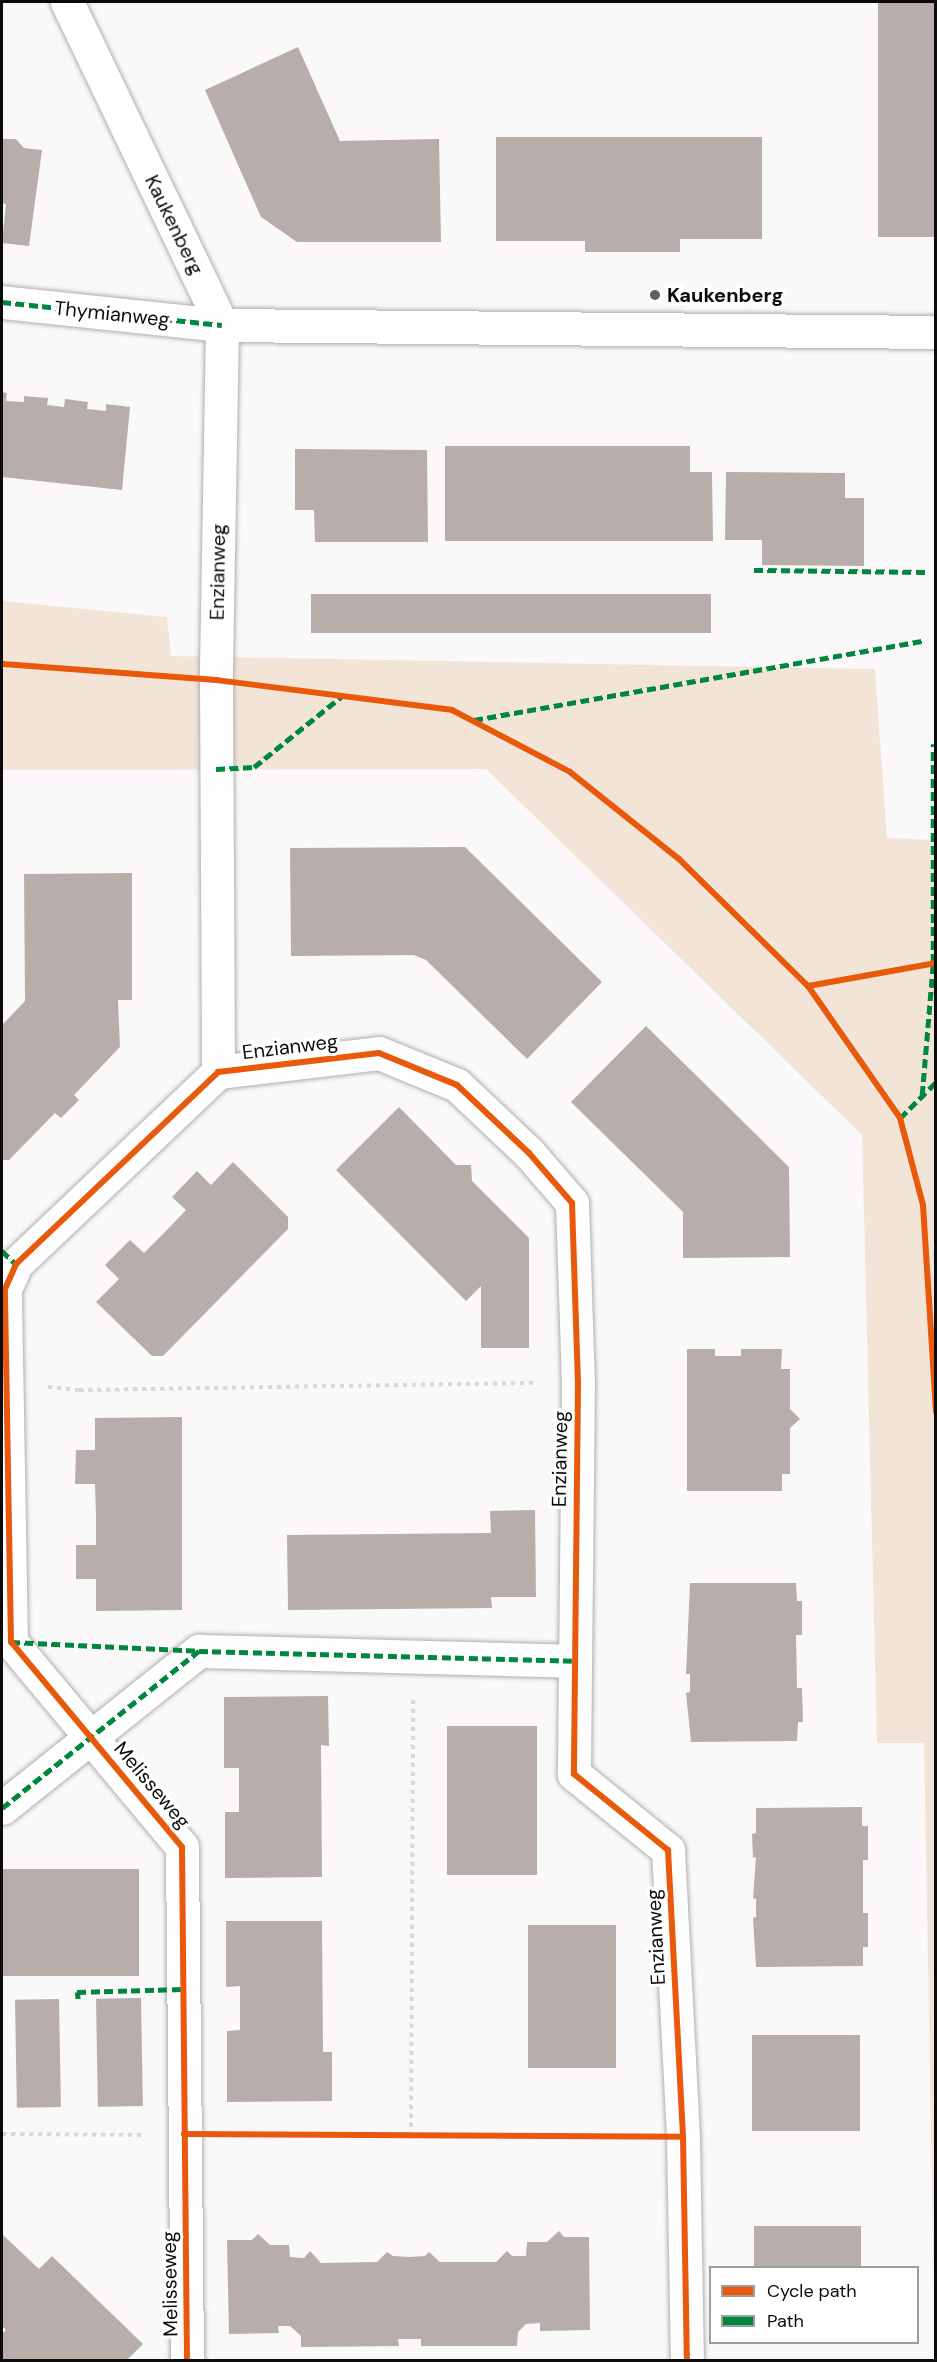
<!DOCTYPE html>
<style>
body{margin:0}
#map{position:relative;width:937px;height:2362px;overflow:hidden;background:#fbf8f9;font-family:"DM Sans",sans-serif}
div>[style]{position:absolute}
.green>*{inset:0;background:#f2e5d8}
.building>*{inset:0;background:#b7adaa;transform-origin:0 0}
.path>*{height:4px;margin-top:-2px;transform-origin:0;background:repeating-linear-gradient(90deg,#d9d8d8 0 4.5px,transparent 0 9px)}
.roads{filter:drop-shadow(0 0 2px #b1aeaf) drop-shadow(0 0 2px #b1aeaf)}
.minor>*{height:33px;margin:-16.5px;padding:0 16.5px;transform-origin:16.5px;border-radius:16.5px;background:#fefefe}
.quiet>*{height:4.5px;margin-top:-2.25px;transform-origin:0;background:repeating-linear-gradient(90deg,#00873e 0 9px,transparent 0 13.5px)}
.cycleway>*{height:6px;margin:-3px;padding:0 3px;transform-origin:3px;border-radius:3px;background:#e8590c}
.dots>*{width:16px;height:16px;translate:-50% -50%;box-sizing:border-box;border:3px solid #fff;border-radius:50%}
span{translate:-50% -50%;white-space:nowrap;text-align:center;line-height:1.15;-webkit-text-stroke:6px #fff;paint-order:stroke}
.street-label{font-size:20px;color:#0c0b0b}
.poi-label{font-size:20px;color:#0c0b0b;font-weight:700}
.left{translate:0 -50%;text-align:left}
.frame{position:absolute;inset:0;border:3px solid #0c0b0b;pointer-events:none}
.legend{position:absolute;left:709px;top:2266px;width:210px;height:78px;box-sizing:border-box;background:#fff;border:2px solid #9e9d9d;margin:0;padding:8px 10px;list-style:none;font-size:18px;color:#0c0b0b}
.legend li{display:flex;align-items:center;gap:12px;height:30px}
.legend b{width:30px;border:2px solid #9e9d9d}
</style>
<div id="map">
<div class="green">
<div style="clip-path:polygon(2px 601px,167px 617px,171px 656px,875px 669px,887px 838px,936px 840px,935px 2354px,924px 1743px,877px 1743px,862px 1135px,486px 769px,2px 770px)"></div>
</div>
<div class="building">
<div style="left:878px;top:2px;width:58px;height:235px"></div>
<div style="clip-path:polygon(298px 47px,340px 141px,439px 139px,441px 242px,297px 242px,261px 217px,205px 90px)"></div>
<div style="clip-path:polygon(496px 137px,762px 137px,762px 239px,680px 239px,680px 252px,585px 252px,585px 241px,496px 241px)"></div>
<div style="clip-path:polygon(2px 139px,16px 139px,24px 148px,42px 150px,29px 246px,2px 243px,6px 204px,2px 203px)"></div>
<div style="clip-path:polygon(2px 392px,7px 393px,6px 401px,24px 402px,24px 396px,48px 398px,47px 405px,64px 407px,65px 399px,88px 402px,87px 409px,106px 411px,106px 404px,130px 407px,122px 490px,2px 477px)"></div>
<div style="clip-path:polygon(445px 446px,690px 446px,690px 472px,712px 472px,713px 541px,445px 541px)"></div>
<div style="clip-path:polygon(295px 449px,427px 450px,428px 542px,315px 542px,314px 510px,295px 510px)"></div>
<div style="clip-path:polygon(726px 472px,845px 473px,845px 498px,864px 498px,864px 566px,762px 565px,762px 540px,725px 540px)"></div>
<div style="left:711px;top:594px;width:39px;height:400px;rotate:90deg"></div>
<div style="clip-path:polygon(465px 847px,602px 982px,527px 1059px,426px 960px,414px 955px,291px 956px,290px 848px)"></div>
<div style="clip-path:polygon(132px 873px,132px 1000px,118px 1000px,120px 1047px,74px 1095px,79px 1100px,61px 1118px,55px 1113px,9px 1160px,2px 1160px,2px 1025px,25px 1001px,24px 874px)"></div>
<div style="clip-path:polygon(646px 1026px,789px 1167px,790px 1257px,683px 1258px,683px 1212px,571px 1102px)"></div>
<div style="clip-path:polygon(399px 1107px,456px 1165px,471px 1165px,472px 1181px,529px 1238px,529px 1348px,481px 1348px,481px 1286px,466px 1301px,336px 1170px)"></div>
<div style="clip-path:polygon(233px 1162px,288px 1217px,288px 1229px,163px 1356px,152px 1356px,96px 1302px,119px 1279px,105px 1265px,130px 1240px,144px 1253px,165px 1232px,186px 1210px,172px 1197px,197px 1171px,211px 1185px)"></div>
<div style="clip-path:polygon(687px 1349px,715px 1349px,715px 1356px,741px 1356px,741px 1349px,782px 1349px,781px 1369px,790px 1369px,790px 1409px,800px 1419px,790px 1428px,790px 1474px,782px 1474px,782px 1491px,687px 1491px)"></div>
<div style="clip-path:polygon(182px 1417px,182px 1610px,96px 1611px,96px 1579px,76px 1579px,76px 1545px,96px 1545px,96px 1514px,95px 1484px,75px 1484px,76px 1450px,95px 1450px,95px 1418px)"></div>
<div style="clip-path:polygon(535px 1510px,536px 1597px,491px 1597px,492px 1608px,288px 1610px,287px 1535px,491px 1533px,490px 1511px)"></div>
<div style="clip-path:polygon(690px 1583px,796px 1583px,797px 1601px,802px 1601px,802px 1635px,796px 1635px,797px 1688px,802px 1688px,803px 1722px,798px 1722px,797px 1741px,691px 1742px,686px 1693px,690px 1692px,690px 1674px,686px 1674px)"></div>
<div style="clip-path:polygon(328px 1696px,329px 1746px,321px 1745px,322px 1877px,225px 1878px,225px 1812px,239px 1812px,239px 1768px,224px 1768px,224px 1697px)"></div>
<div style="left:537px;top:1726px;width:149px;height:90px;rotate:90deg"></div>
<div style="clip-path:polygon(862px 1807px,862px 1826px,868px 1826px,868px 1860px,863px 1860px,863px 1913px,868px 1913px,868px 1947px,863px 1947px,863px 1966px,756px 1967px,753px 1918px,756px 1917px,756px 1899px,753px 1898px,756px 1857px,753px 1858px,752px 1834px,756px 1833px,756px 1808px)"></div>
<div style="left:139px;top:1869px;width:107px;height:137px;rotate:90deg"></div>
<div style="clip-path:polygon(226px 1921px,322px 1921px,323px 2052px,332px 2052px,332px 2101px,227px 2102px,227px 2031px,240px 2030px,240px 1986px,226px 1987px)"></div>
<div style="left:528px;top:1925px;width:88px;height:143px"></div>
<div style="left:141px;top:1998px;width:108px;height:45px;rotate:89deg"></div>
<div style="left:59px;top:1999px;width:108px;height:44px;rotate:89deg"></div>
<div style="left:860px;top:2035px;width:96px;height:108px;rotate:90deg"></div>
<div style="left:861px;top:2226px;width:42px;height:107px;rotate:90deg"></div>
<div style="clip-path:polygon(559px 2231px,564px 2237px,589px 2237px,590px 2330px,540px 2331px,540px 2323px,526px 2324px,518px 2332px,517px 2346px,421px 2346px,421px 2339px,398px 2339px,399px 2346px,301px 2347px,301px 2336px,290px 2326px,278px 2326px,279px 2333px,229px 2334px,227px 2240px,252px 2240px,258px 2234px,270px 2245px,289px 2245px,290px 2257px,304px 2258px,310px 2251px,321px 2263px,377px 2262px,387px 2252px,393px 2256px,409px 2257px,425px 2256px,429px 2252px,440px 2262px,496px 2262px,507px 2251px,512px 2256px,526px 2256px,527px 2242px,547px 2242px)"></div>
<div style="clip-path:polygon(2px 2234px,39px 2269px,52px 2256px,143px 2344px,127px 2360px,5px 2360px,2px 2357px,2px 2334px,6px 2330px,2px 2326px)"></div>
</div>
<div class="path">
<div style="left:48px;top:1387px;width:31px;rotate:6deg"></div>
<div style="left:79px;top:1390px;width:459px;rotate:-0.9deg"></div>
<div style="left:2px;top:2134px;width:143px;rotate:0.4deg"></div>
<div style="left:411px;top:2136px;width:437px;rotate:-89.7deg"></div>
</div>
<div class="roads">
<div class="minor">
<div style="left:67px;top:2px;width:358px;rotate:64.4deg"></div>
<div style="left:222px;top:325px;width:714px;rotate:0.56deg"></div>
<div style="left:2px;top:302px;width:221px;rotate:6deg"></div>
<div style="left:222px;top:325px;width:355px;rotate:91deg"></div>
<div style="left:216px;top:680px;width:392px;rotate:89.7deg"></div>
<div style="left:2px;top:1808px;width:252px;rotate:-38.6deg"></div>
<div style="left:199px;top:1651px;width:375px;rotate:1.5deg"></div>
<div style="left:187px;top:2360px;width:513px;rotate:-90.56deg"></div>
<div style="left:182px;top:1847px;width:267px;rotate:-129.8deg"></div>
<div style="left:11px;top:1642px;width:353px;rotate:-91deg"></div>
<div style="left:5px;top:1289px;width:27px;rotate:-66deg"></div>
<div style="left:16px;top:1264px;width:279px;rotate:-43.5deg"></div>
<div style="left:218px;top:1072px;width:162px;rotate:-6.7deg"></div>
<div style="left:379px;top:1053px;width:84px;rotate:22.3deg"></div>
<div style="left:457px;top:1085px;width:99px;rotate:43.4deg"></div>
<div style="left:529px;top:1153px;width:66px;rotate:49.3deg"></div>
<div style="left:572px;top:1203px;width:180px;rotate:88.1deg"></div>
<div style="left:578px;top:1383px;width:391px;rotate:90.6deg"></div>
<div style="left:574px;top:1774px;width:121px;rotate:39deg"></div>
<div style="left:668px;top:1850px;width:287px;rotate:87deg"></div>
<div style="left:683px;top:2137px;width:223px;rotate:89deg"></div>
</div>
</div>
<div class="quiet">
<div style="left:2px;top:302px;width:221px;rotate:6deg"></div>
<div style="left:754px;top:570px;width:171px;rotate:0.7deg"></div>
<div style="left:474px;top:720px;width:456px;rotate:-10deg"></div>
<div style="left:216px;top:769px;width:38px;rotate:-3deg"></div>
<div style="left:254px;top:767px;width:113px;rotate:-38.9deg"></div>
<div style="left:922px;top:1095px;width:132px;rotate:-85.2deg"></div>
<div style="left:933px;top:963px;width:219px;rotate:-90deg"></div>
<div style="left:900px;top:1118px;width:51px;rotate:-45deg"></div>
<div style="left:2px;top:1251px;width:19px;rotate:43deg"></div>
<div style="left:16px;top:1264px;width:3px;rotate:108deg"></div>
<div style="left:11px;top:1642px;width:188px;rotate:2.7deg"></div>
<div style="left:2px;top:1808px;width:252px;rotate:-38.6deg"></div>
<div style="left:199px;top:1651px;width:375px;rotate:1.5deg"></div>
<div style="left:78px;top:1999px;width:7px;rotate:-98deg"></div>
<div style="left:77px;top:1992px;width:106px;rotate:-1.6deg"></div>
</div>
<div class="cycleway">
<div style="left:2px;top:664px;width:215px;rotate:4.3deg"></div>
<div style="left:216px;top:680px;width:238px;rotate:7.2deg"></div>
<div style="left:452px;top:710px;width:133px;rotate:27.7deg"></div>
<div style="left:570px;top:772px;width:139px;rotate:38.6deg"></div>
<div style="left:679px;top:859px;width:181px;rotate:44.6deg"></div>
<div style="left:808px;top:986px;width:130px;rotate:-10.2deg"></div>
<div style="left:808px;top:986px;width:161px;rotate:55.1deg"></div>
<div style="left:900px;top:1118px;width:90px;rotate:75.2deg"></div>
<div style="left:923px;top:1205px;width:207px;rotate:86.4deg"></div>
<div style="left:184px;top:2134px;width:499px;rotate:0.3deg"></div>
<div style="left:187px;top:2360px;width:513px;rotate:-90.56deg"></div>
<div style="left:182px;top:1847px;width:267px;rotate:-129.8deg"></div>
<div style="left:11px;top:1642px;width:353px;rotate:-91deg"></div>
<div style="left:5px;top:1289px;width:27px;rotate:-66deg"></div>
<div style="left:16px;top:1264px;width:279px;rotate:-43.5deg"></div>
<div style="left:218px;top:1072px;width:162px;rotate:-6.7deg"></div>
<div style="left:379px;top:1053px;width:84px;rotate:22.3deg"></div>
<div style="left:457px;top:1085px;width:99px;rotate:43.4deg"></div>
<div style="left:529px;top:1153px;width:66px;rotate:49.3deg"></div>
<div style="left:572px;top:1203px;width:180px;rotate:88.1deg"></div>
<div style="left:578px;top:1383px;width:391px;rotate:90.6deg"></div>
<div style="left:574px;top:1774px;width:121px;rotate:39deg"></div>
<div style="left:668px;top:1850px;width:287px;rotate:87deg"></div>
<div style="left:683px;top:2137px;width:223px;rotate:89deg"></div>
</div>
<div class="dots">
<div style="left:655px;top:295px;background:#605e5e"></div>
</div>
<div class="street-label">
<span style="left:174px;top:225px;rotate:64deg">Kaukenberg</span>
<span style="left:112px;top:314px;rotate:6deg">Thymianweg</span>
<span style="left:218px;top:572px;rotate:-89deg">Enzianweg</span>
<span style="left:290px;top:1047px;rotate:-7deg">Enzianweg</span>
<span style="left:560px;top:1459px;rotate:-89deg">Enzianweg</span>
<span style="left:152px;top:1785px;rotate:50deg">Melisseweg</span>
<span style="left:656px;top:1937px;rotate:-93deg">Enzianweg</span>
<span style="left:170px;top:2284px;rotate:-91deg">Melisseweg</span>
</div>
<div class="poi-label">
<span class="left" style="left:667px;top:295px">Kaukenberg</span>
</div>
<div class="frame"></div>
<ul class="legend">
<li><b style="height:8px;background:#e8590c"></b>Cycle path</li>
<li><b style="height:8px;background:#00873e"></b>Path</li>
</ul>
</div>
